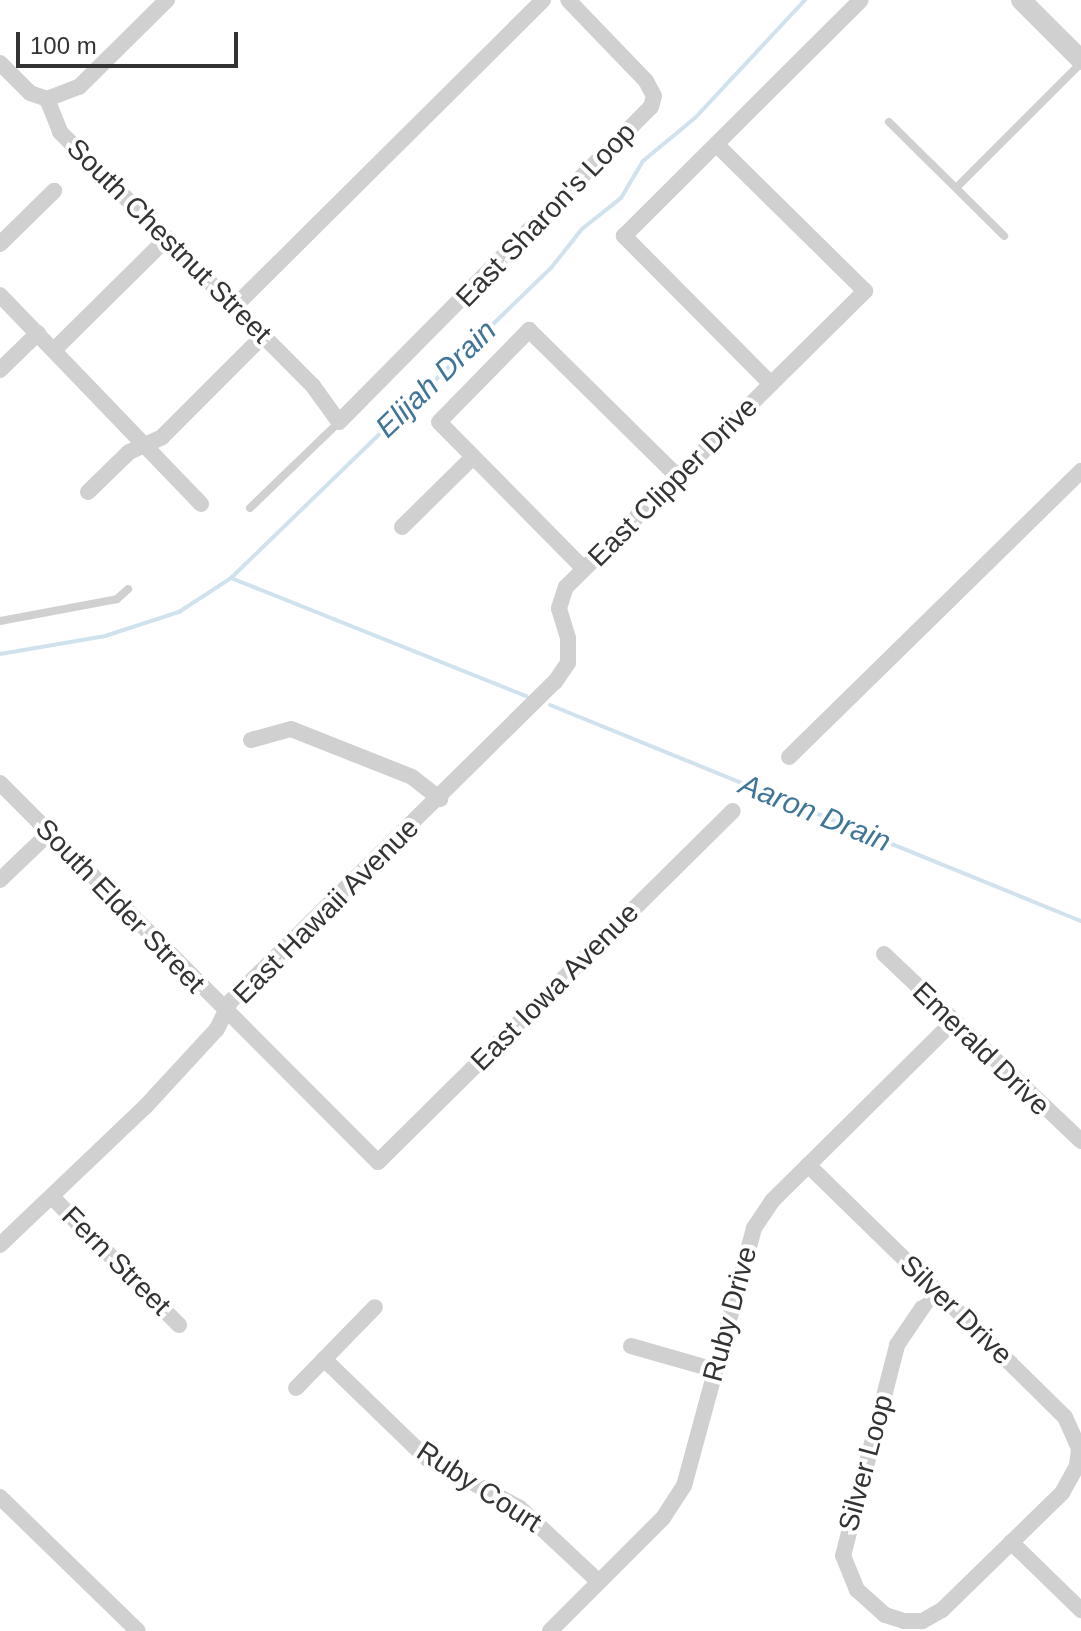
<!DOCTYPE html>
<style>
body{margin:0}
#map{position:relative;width:1081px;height:1631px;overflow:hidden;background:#fff;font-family:Helvetica,sans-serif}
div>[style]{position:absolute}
.stream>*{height:4px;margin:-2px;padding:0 2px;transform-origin:2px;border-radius:2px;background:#cfe2ee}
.service>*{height:8px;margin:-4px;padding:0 4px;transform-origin:4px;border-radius:4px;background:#d0d0d0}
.minor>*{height:16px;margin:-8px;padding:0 8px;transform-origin:8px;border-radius:8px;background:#d0d0d0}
.tertiary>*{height:20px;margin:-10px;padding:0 10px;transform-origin:10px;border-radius:10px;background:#d0d0d0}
span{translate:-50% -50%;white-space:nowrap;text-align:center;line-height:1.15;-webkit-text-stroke:8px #fff;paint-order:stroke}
.street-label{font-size:28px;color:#333}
.water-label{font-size:30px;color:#3f7597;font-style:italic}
.scale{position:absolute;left:16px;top:32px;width:222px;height:36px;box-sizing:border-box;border:4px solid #333;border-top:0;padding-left:10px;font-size:24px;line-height:28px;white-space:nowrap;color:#333;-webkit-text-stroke:6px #fff;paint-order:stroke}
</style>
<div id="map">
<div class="stream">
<div style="left:231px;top:578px;width:318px;rotate:21.8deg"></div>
<div style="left:0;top:654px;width:107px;rotate:-9.7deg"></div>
<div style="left:105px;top:636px;width:78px;rotate:-18deg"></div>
<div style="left:179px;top:612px;width:62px;rotate:-33.2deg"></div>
<div style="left:231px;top:578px;width:446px;rotate:-44.1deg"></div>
<div style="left:551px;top:268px;width:50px;rotate:-51.5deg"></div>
<div style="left:582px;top:229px;width:50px;rotate:-38.5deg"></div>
<div style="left:621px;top:198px;width:43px;rotate:-59.3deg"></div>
<div style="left:643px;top:161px;width:67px;rotate:-39.6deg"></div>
<div style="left:695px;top:118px;width:161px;rotate:-47deg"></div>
<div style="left:550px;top:705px;width:573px;rotate:22.14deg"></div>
</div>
<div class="service">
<div style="left:889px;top:122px;width:162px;rotate:44.7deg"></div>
<div style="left:956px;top:188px;width:177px;rotate:-45deg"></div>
<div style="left:250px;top:508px;width:124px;rotate:-44deg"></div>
<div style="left:0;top:621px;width:119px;rotate:-10.6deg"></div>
<div style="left:117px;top:599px;width:15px;rotate:-42deg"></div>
</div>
<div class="minor">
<div style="left:0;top:63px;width:42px;rotate:45deg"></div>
<div style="left:30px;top:93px;width:18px;rotate:19deg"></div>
<div style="left:47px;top:99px;width:35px;rotate:68deg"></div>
<div style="left:60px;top:132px;width:359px;rotate:45.1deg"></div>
<div style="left:313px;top:386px;width:44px;rotate:54.2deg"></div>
<div style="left:339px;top:422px;width:443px;rotate:-45.3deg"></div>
<div style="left:651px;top:107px;width:11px;rotate:-75deg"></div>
<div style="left:654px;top:96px;width:17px;rotate:-118deg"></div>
<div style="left:646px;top:81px;width:112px;rotate:-133.9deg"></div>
<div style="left:47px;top:99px;width:34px;rotate:-21deg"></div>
<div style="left:79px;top:87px;width:124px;rotate:-44.7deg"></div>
<div style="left:0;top:244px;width:76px;rotate:-44.5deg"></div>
<div style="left:0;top:295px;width:290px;rotate:46.1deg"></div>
<div style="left:235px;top:306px;width:434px;rotate:-44.8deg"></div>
<div style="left:54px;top:350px;width:159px;rotate:-44.7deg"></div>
<div style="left:0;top:370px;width:53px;rotate:-44.2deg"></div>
<div style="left:771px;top:384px;width:209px;rotate:-134.8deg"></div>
<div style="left:624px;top:236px;width:334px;rotate:-44.9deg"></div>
<div style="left:88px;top:492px;width:57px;rotate:-44.3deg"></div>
<div style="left:129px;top:452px;width:36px;rotate:-24deg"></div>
<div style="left:162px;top:437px;width:144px;rotate:-45deg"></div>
<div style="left:402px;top:527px;width:100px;rotate:-44.6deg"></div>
<div style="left:584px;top:569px;width:206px;rotate:-134.6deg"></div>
<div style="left:439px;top:422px;width:129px;rotate:-45.6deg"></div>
<div style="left:529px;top:330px;width:209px;rotate:44.6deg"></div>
<div style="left:251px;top:740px;width:41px;rotate:-15.4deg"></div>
<div style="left:291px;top:729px;width:130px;rotate:21.6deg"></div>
<div style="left:412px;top:777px;width:36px;rotate:38deg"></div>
<div style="left:789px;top:757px;width:409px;rotate:-44.4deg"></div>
<div style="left:0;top:783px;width:535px;rotate:45.08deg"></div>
<div style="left:378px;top:1162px;width:499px;rotate:-44.7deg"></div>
<div style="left:0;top:880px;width:68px;rotate:-43.8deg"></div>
<div style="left:884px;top:954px;width:272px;rotate:43.5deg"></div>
<div style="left:808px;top:1165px;width:177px;rotate:44.3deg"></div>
<div style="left:935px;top:1289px;width:182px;rotate:44.6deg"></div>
<div style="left:1065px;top:1417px;width:35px;rotate:66deg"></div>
<div style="left:1079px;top:1449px;width:17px;rotate:97deg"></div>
<div style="left:1077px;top:1466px;width:31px;rotate:119deg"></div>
<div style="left:1062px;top:1493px;width:168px;rotate:135.7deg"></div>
<div style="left:942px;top:1610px;width:23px;rotate:151deg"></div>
<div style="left:922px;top:1621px;width:18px;rotate:180deg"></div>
<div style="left:904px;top:1621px;width:20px;rotate:-162deg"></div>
<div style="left:885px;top:1615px;width:38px;rotate:-138deg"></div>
<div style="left:857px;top:1590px;width:37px;rotate:-112deg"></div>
<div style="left:843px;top:1556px;width:218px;rotate:-75.6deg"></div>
<div style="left:897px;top:1345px;width:68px;rotate:-55.8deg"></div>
<div style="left:53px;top:1198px;width:179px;rotate:45.2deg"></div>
<div style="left:0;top:1245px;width:200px;rotate:-43.6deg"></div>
<div style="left:145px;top:1107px;width:106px;rotate:-47.3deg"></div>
<div style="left:217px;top:1029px;width:30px;rotate:-64deg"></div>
<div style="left:230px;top:1002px;width:456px;rotate:-44.6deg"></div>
<div style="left:555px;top:682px;width:23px;rotate:-56deg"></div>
<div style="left:568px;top:663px;width:25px;rotate:-90deg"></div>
<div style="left:568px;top:638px;width:31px;rotate:-107deg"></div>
<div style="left:559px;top:608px;width:22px;rotate:-72deg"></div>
<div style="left:566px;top:587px;width:421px;rotate:-44.7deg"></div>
<div style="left:865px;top:291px;width:209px;rotate:-135.4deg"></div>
<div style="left:631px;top:1346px;width:87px;rotate:15.9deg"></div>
<div style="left:324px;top:1359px;width:142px;rotate:44.1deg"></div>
<div style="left:426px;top:1458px;width:106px;rotate:28deg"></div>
<div style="left:520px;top:1508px;width:108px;rotate:43.1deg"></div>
<div style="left:296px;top:1388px;width:113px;rotate:-45.7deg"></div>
<div style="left:0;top:1497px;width:192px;rotate:44.2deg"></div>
<div style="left:1011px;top:1542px;width:98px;rotate:44.2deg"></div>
<div style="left:550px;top:1631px;width:160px;rotate:-45deg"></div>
<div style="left:663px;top:1518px;width:38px;rotate:-57deg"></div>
<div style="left:684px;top:1486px;width:267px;rotate:-74.8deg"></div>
<div style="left:754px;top:1228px;width:32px;rotate:-56deg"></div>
<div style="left:772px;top:1201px;width:255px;rotate:-44.7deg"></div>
</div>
<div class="tertiary">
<div style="left:1021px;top:0;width:85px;rotate:45deg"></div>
</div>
<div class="street-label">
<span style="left:546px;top:215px;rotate:-46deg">East Sharon's Loop</span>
<span style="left:169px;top:241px;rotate:45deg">South Chestnut Street</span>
<span style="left:673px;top:482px;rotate:-45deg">East Clipper Drive</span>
<span style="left:120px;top:906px;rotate:46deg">South Elder Street</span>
<span style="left:326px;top:911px;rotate:-45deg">East Hawaii Avenue</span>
<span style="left:555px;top:987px;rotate:-45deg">East Iowa Avenue</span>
<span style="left:981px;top:1049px;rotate:44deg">Emerald Drive</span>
<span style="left:116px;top:1261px;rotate:45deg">Fern Street</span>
<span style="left:956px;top:1310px;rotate:44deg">Silver Drive</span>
<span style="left:730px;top:1314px;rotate:-75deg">Ruby Drive</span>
<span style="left:866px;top:1463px;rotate:-75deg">Silver Loop</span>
<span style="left:479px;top:1487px;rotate:33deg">Ruby Court</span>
</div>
<div class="water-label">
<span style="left:436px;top:379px;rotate:-44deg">Elijah Drain</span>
<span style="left:815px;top:813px;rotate:22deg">Aaron Drain</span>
</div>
<div class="scale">100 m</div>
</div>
